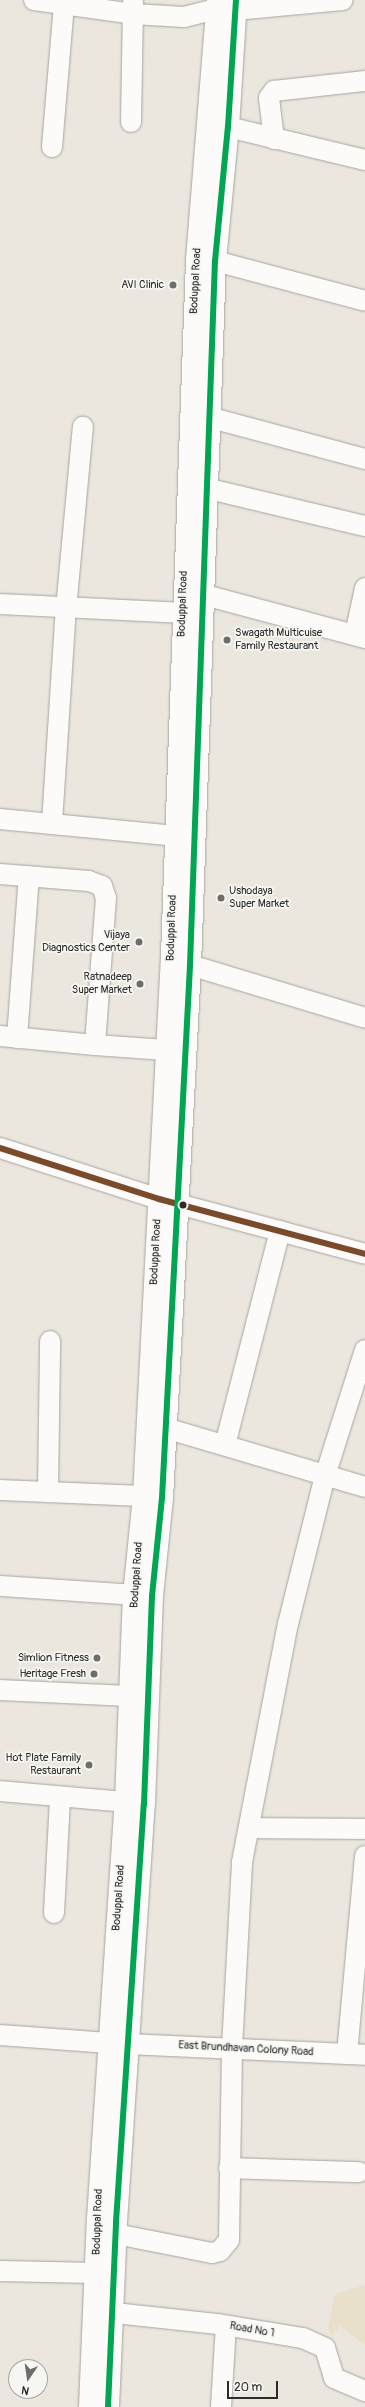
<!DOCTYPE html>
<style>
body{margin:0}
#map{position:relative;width:365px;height:2407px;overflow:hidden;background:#ebe7de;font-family:Pangolin,sans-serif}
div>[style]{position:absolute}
.built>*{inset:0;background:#e9e0ca}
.roads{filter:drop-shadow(0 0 1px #a6a49f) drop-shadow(0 0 1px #a6a49f)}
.minor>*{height:20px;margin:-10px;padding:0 10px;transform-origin:10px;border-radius:10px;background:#fcfbfa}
.tertiary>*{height:22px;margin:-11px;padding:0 11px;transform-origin:11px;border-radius:11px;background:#fcfbfa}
.bus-1>*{height:6px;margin:-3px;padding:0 3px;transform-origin:3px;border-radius:3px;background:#7a4b2a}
.bus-2>*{height:6px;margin:-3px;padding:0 3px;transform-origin:3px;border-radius:3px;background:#00a651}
.dots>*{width:11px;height:11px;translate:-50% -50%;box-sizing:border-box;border:2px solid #f6f6f2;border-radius:50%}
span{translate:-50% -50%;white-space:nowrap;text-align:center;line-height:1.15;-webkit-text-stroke:3.5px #f6f6f2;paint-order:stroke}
.street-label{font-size:11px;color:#2b2b2b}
.poi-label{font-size:11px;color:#2b2b2b}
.right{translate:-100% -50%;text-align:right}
.left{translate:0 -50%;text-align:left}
.north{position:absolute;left:8px;top:2359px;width:40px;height:40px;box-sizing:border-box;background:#f6f6f2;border:1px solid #a5a5a2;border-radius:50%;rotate:193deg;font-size:11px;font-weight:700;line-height:16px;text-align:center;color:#2b2b2b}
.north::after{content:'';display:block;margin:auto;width:14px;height:18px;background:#6e6d6a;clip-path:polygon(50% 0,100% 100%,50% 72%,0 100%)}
.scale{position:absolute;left:227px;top:2381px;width:51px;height:18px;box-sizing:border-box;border:2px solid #2b2b2b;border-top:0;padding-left:5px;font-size:12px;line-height:14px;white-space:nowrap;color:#2b2b2b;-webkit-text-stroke:3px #f6f6f2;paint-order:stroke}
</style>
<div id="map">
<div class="built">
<div style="clip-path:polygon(365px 2285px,365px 2345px,340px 2326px,332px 2336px,328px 2329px,335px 2294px)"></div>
</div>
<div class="roads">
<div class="minor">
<div style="left:34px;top:0;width:100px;rotate:8deg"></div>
<div style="left:133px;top:14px;width:51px;rotate:3.4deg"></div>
<div style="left:184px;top:17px;width:34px;rotate:-14deg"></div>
<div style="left:235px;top:10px;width:108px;rotate:-5.3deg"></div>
<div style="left:131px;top:122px;width:120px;rotate:-89deg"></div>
<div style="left:228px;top:127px;width:141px;rotate:13.5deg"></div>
<div style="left:274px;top:139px;width:41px;rotate:-97deg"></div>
<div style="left:269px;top:98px;width:9px;rotate:-54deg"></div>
<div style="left:274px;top:91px;width:92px;rotate:-6.3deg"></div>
<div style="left:52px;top:147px;width:144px;rotate:-85.2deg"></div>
<div style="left:215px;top:261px;width:155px;rotate:14.9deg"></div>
<div style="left:208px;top:417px;width:163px;rotate:15deg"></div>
<div style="left:205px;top:488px;width:164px;rotate:13.4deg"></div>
<div style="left:201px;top:594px;width:170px;rotate:15deg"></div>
<div style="left:0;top:604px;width:201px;rotate:2.8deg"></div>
<div style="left:355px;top:635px;width:48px;rotate:-78deg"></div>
<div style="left:0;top:819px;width:176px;rotate:5.5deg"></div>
<div style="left:52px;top:823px;width:214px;rotate:-86.3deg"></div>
<div style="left:66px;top:609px;width:183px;rotate:-84.7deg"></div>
<div style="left:0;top:874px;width:89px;rotate:4.5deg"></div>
<div style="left:89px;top:881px;width:14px;rotate:21deg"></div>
<div style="left:102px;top:886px;width:13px;rotate:72deg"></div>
<div style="left:106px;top:898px;width:147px;rotate:94.3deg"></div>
<div style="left:95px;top:1045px;width:95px;rotate:-174.6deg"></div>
<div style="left:190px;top:965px;width:183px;rotate:16.8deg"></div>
<div style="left:17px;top:1038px;width:162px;rotate:-85.8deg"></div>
<div style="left:95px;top:1045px;width:71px;rotate:4deg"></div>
<div style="left:0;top:1148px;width:167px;rotate:17.8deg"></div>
<div style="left:159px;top:1199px;width:213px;rotate:14.9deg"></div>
<div style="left:165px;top:1428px;width:209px;rotate:16.4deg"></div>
<div style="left:225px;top:1445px;width:221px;rotate:-75.6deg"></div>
<div style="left:0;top:1490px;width:144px;rotate:2.4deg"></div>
<div style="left:48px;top:1492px;width:151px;rotate:-89.2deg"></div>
<div style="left:0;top:1586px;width:134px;rotate:3.8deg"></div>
<div style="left:0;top:1690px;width:146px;rotate:2.7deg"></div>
<div style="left:0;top:1791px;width:126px;rotate:5deg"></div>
<div style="left:249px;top:1828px;width:116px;rotate:0.5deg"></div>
<div style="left:54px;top:1913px;width:116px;rotate:-87deg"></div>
<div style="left:0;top:2035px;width:109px;rotate:4.2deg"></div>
<div style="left:127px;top:2044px;width:238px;rotate:2.6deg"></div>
<div style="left:347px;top:2054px;width:199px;rotate:-84.8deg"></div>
<div style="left:229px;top:2168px;width:130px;rotate:1.8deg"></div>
<div style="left:116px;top:2234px;width:98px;rotate:11.2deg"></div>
<div style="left:212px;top:2253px;width:8px;rotate:-14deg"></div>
<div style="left:220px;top:2251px;width:14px;rotate:-51deg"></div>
<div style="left:229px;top:2240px;width:192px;rotate:-89.1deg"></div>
<div style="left:232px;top:2048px;width:186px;rotate:-86.9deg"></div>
<div style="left:242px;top:1862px;width:242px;rotate:-79.1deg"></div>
<div style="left:288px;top:1624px;width:153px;rotate:-76deg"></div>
<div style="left:325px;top:1476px;width:132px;rotate:-72.4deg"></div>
<div style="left:0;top:2271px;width:96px;rotate:1.2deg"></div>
<div style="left:96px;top:2311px;width:123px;rotate:6.1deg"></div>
<div style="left:218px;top:2324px;width:86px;rotate:9.4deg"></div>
<div style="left:303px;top:2338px;width:24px;rotate:24deg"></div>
<div style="left:325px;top:2348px;width:31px;rotate:73deg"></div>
<div style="left:334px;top:2378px;width:34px;rotate:23deg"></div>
<div style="left:221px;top:2407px;width:81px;rotate:-86.5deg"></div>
</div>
<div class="tertiary">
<div style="left:90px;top:2407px;width:188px;rotate:-87.6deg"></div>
<div style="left:98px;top:2219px;width:418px;rotate:-86.2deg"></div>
<div style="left:126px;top:1802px;width:207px;rotate:-87.8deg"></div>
<div style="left:134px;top:1595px;width:100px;rotate:-84.2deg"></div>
<div style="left:144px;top:1496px;width:541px;rotate:-87.03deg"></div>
<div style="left:172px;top:956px;width:696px;rotate:-87.94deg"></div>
<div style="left:197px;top:260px;width:261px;rotate:-85.4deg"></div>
<div style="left:108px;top:2407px;width:185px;rotate:-87.5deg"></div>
<div style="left:116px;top:2222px;width:419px;rotate:-86.2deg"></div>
<div style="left:144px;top:1804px;width:208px;rotate:-87.8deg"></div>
<div style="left:152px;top:1596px;width:99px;rotate:-84.2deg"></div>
<div style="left:162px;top:1498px;width:534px;rotate:-86.99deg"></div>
<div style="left:190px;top:965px;width:704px;rotate:-87.97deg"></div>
<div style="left:215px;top:261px;width:135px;rotate:-84.5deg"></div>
<div style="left:228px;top:127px;width:127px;rotate:-86.4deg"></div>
</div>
</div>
<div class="bus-1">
<div style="left:0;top:1148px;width:167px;rotate:17.8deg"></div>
<div style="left:159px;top:1199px;width:213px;rotate:14.9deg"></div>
</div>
<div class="bus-2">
<div style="left:108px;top:2407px;width:185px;rotate:-87.5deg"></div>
<div style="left:116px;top:2222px;width:419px;rotate:-86.2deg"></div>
<div style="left:144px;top:1804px;width:208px;rotate:-87.8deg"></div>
<div style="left:152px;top:1596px;width:99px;rotate:-84.2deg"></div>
<div style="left:162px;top:1498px;width:534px;rotate:-86.99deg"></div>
<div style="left:190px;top:965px;width:704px;rotate:-87.97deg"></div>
<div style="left:215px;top:261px;width:135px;rotate:-84.5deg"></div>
<div style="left:228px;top:127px;width:127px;rotate:-86.4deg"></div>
</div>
<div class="dots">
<div style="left:173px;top:285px;background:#6e6d6a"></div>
<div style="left:227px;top:640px;background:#6e6d6a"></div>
<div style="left:221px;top:898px;background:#6e6d6a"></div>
<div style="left:139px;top:942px;background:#6e6d6a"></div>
<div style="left:140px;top:984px;background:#6e6d6a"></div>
<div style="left:183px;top:1205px;background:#2b2b2b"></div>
<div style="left:97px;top:1658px;background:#6e6d6a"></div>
<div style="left:94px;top:1674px;background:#6e6d6a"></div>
<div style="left:89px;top:1765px;background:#6e6d6a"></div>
</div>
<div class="street-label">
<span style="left:196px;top:281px;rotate:-87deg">Boduppal Road</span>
<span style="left:183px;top:604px;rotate:-88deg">Boduppal Road</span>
<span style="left:172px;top:928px;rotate:-88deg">Boduppal Road</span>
<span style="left:156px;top:1252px;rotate:-87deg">Boduppal Road</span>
<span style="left:137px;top:1575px;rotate:-86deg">Boduppal Road</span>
<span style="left:119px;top:1898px;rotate:-86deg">Boduppal Road</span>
<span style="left:246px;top:2049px;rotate:3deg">East Brundhavan Colony Road</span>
<span style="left:98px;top:2222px;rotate:-88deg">Boduppal Road</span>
<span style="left:252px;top:2330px;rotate:10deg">Road No 1</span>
</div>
<div class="poi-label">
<span class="right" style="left:164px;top:285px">AVI Clinic</span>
<span class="left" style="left:235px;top:640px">Swagath Multicuise<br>Family Restaurant</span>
<span class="left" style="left:229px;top:898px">Ushodaya<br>Super Market</span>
<span class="right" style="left:130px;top:942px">Vijaya<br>Diagnostics Center</span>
<span class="right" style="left:132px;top:984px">Ratnadeep<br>Super Market</span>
<span class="right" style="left:89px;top:1658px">Simlion Fitness</span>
<span class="right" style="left:86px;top:1674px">Heritage Fresh</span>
<span class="right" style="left:81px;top:1765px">Hot Plate Family<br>Restaurant</span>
</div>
<div class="north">N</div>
<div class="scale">20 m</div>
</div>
